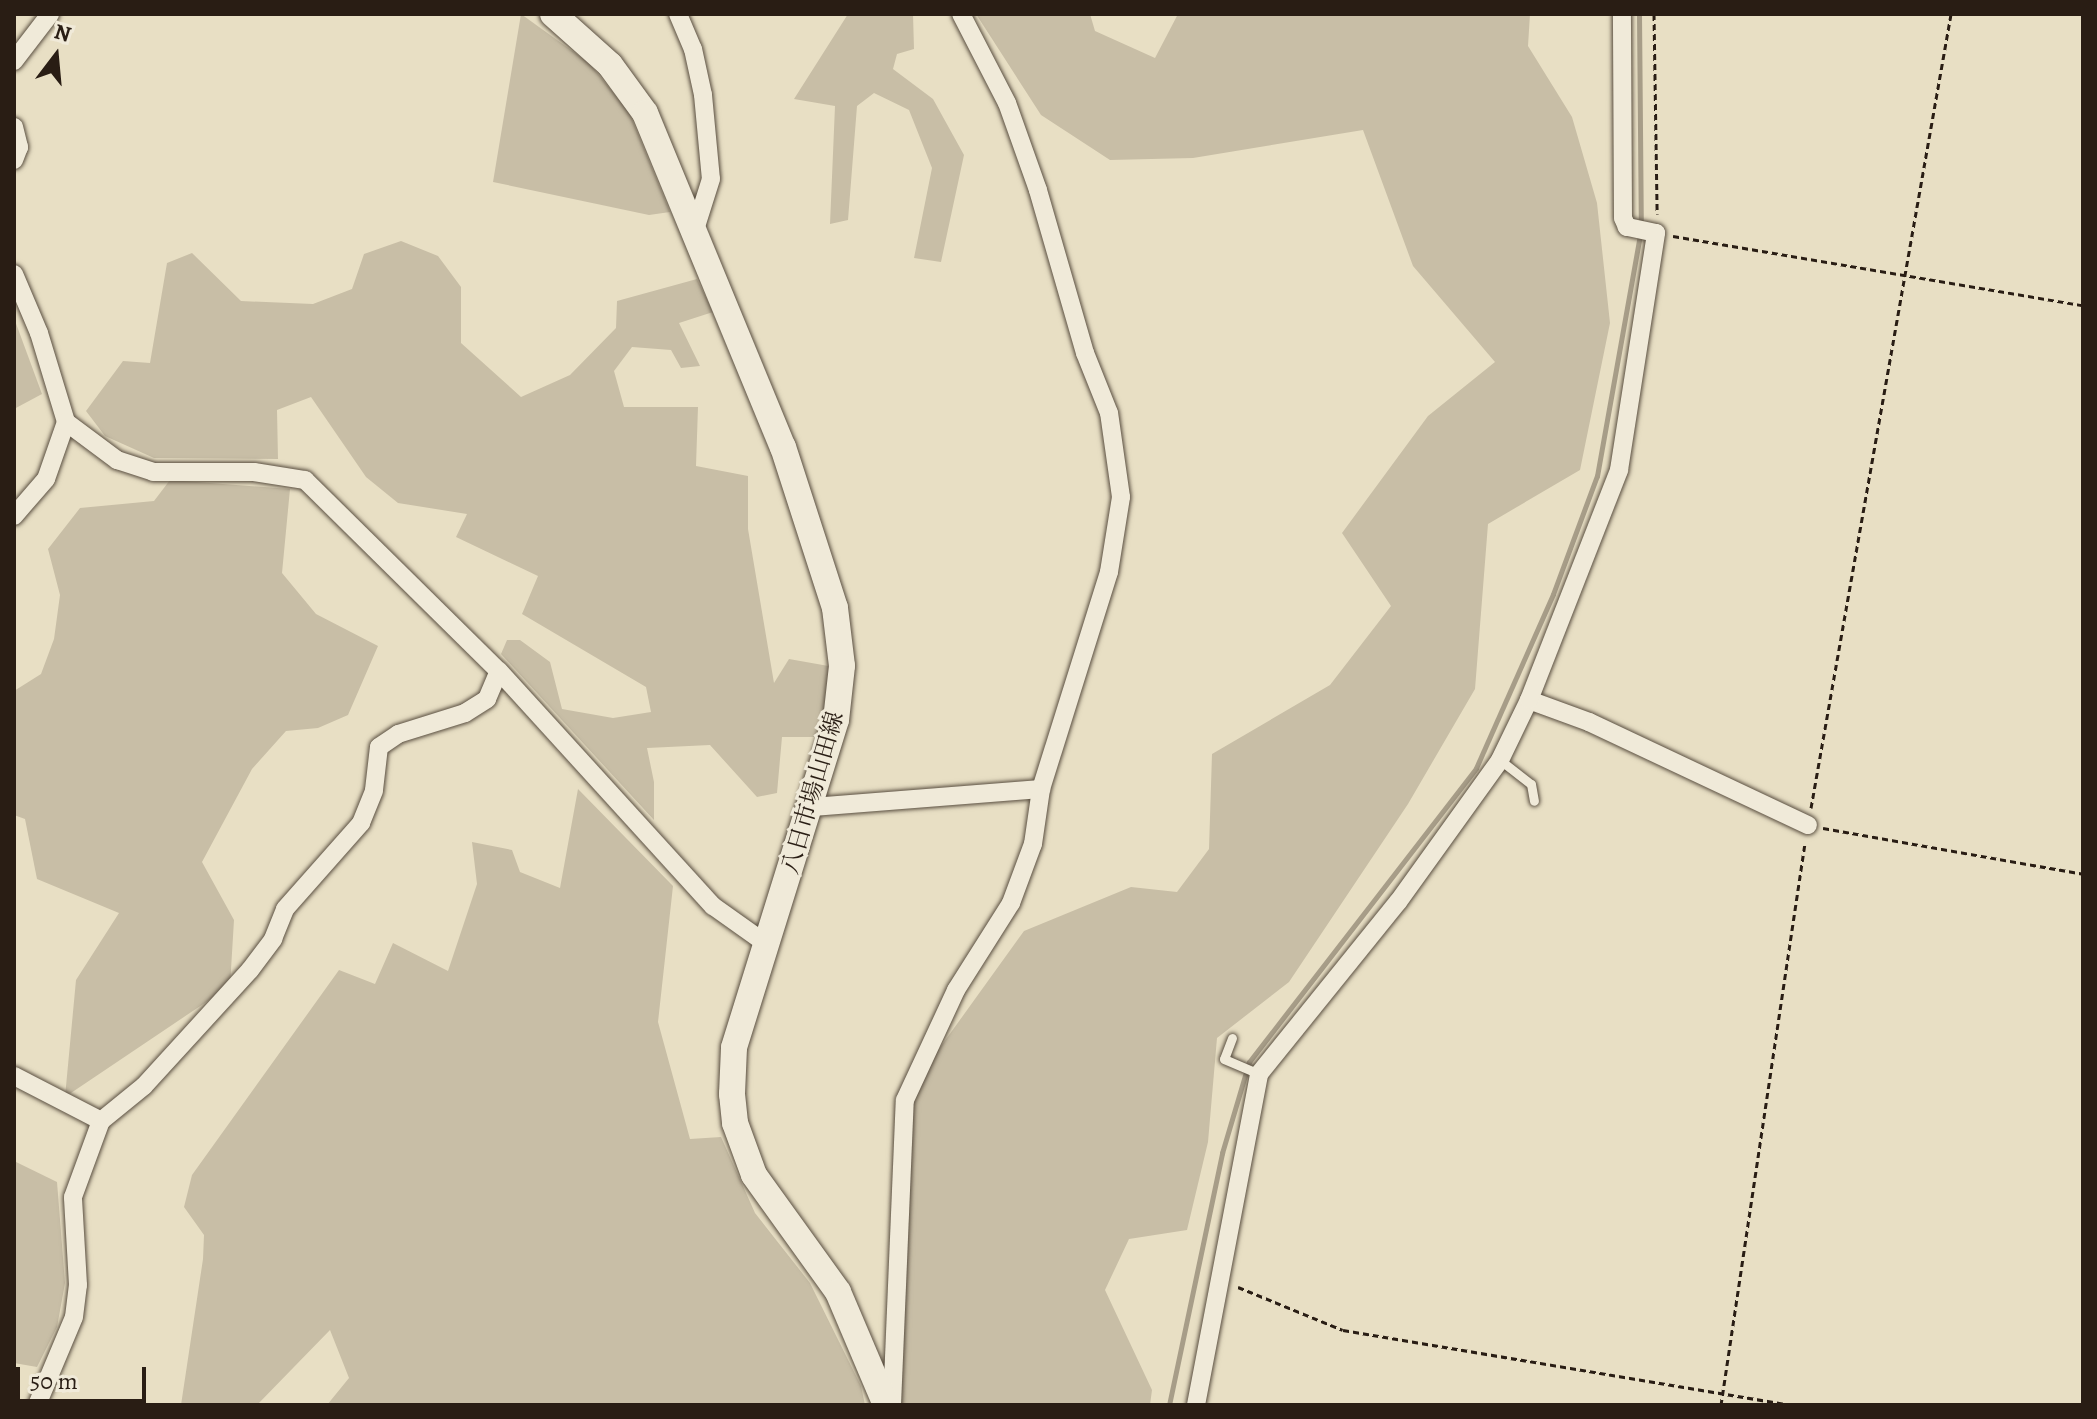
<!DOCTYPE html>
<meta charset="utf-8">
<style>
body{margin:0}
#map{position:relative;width:2097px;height:1419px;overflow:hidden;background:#e8dfc4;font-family:Alegreya,"Noto Serif JP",serif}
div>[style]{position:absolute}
.green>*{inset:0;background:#c8bea6}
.stream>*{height:5px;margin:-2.5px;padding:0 2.5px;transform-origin:2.5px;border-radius:2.5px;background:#a79d88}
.path>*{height:3px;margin-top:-1.5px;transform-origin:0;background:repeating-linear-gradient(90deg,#291d14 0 6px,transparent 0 10px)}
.roads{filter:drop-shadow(0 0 2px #594e40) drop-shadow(0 0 2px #594e40)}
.service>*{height:9px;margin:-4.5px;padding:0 4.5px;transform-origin:4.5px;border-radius:4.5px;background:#f0ead9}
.minor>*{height:18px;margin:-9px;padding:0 9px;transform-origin:9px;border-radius:9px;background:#f0ead9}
.secondary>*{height:26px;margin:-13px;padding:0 13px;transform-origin:13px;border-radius:13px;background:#f0ead9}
span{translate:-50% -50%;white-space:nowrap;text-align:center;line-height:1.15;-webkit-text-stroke:6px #f0ead9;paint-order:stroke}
.street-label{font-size:24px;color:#291d14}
.frame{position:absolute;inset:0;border:16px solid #291d14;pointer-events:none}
.north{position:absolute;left:16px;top:16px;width:80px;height:80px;-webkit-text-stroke:6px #f0ead9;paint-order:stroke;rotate:16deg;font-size:22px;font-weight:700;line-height:32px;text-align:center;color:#291d14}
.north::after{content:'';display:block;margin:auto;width:28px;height:36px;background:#291d14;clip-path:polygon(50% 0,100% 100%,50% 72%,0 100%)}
.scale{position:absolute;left:16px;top:1367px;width:130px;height:36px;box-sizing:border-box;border:4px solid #291d14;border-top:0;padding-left:10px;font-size:24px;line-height:28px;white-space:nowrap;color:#291d14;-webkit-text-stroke:6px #f0ead9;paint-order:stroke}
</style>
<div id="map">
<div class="green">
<div style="clip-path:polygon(521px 14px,589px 63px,629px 112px,670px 212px,649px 215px,493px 182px)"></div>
<div style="clip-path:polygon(848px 14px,913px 14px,914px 49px,897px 54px,893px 69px,933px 99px,964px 155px,941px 262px,914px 258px,932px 168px,909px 110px,874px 93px,857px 106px,848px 220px,830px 224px,835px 106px,794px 99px)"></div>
<div style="clip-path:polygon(976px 14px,1090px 14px,1095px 31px,1155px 58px,1178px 14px,1530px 14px,1528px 46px,1572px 117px,1597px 203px,1610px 323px,1580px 470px,1488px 524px,1475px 689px,1408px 804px,1289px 982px,1217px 1038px,1208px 1142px,1187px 1230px,1129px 1239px,1105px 1290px,1152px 1390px,1150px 1405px,891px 1405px,884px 1363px,908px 1092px,1024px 931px,1131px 887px,1177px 892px,1209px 849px,1212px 754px,1330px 685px,1391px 606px,1342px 533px,1428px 416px,1495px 362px,1413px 266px,1363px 130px,1193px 158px,1110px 160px,1041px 115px)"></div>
<div style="clip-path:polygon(401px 241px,438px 256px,461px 287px,461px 343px,521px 397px,570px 375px,616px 328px,617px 301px,697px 279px,713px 312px,679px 323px,700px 366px,681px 368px,671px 350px,632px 347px,614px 371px,624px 407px,698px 407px,696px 466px,748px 476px,748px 529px,774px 683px,789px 659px,834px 667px,818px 737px,782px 737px,777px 793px,757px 797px,710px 745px,647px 748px,654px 782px,654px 820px,501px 654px,507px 640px,520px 640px,550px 662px,562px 709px,613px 718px,651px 712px,646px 687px,522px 614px,538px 576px,456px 537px,467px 514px,398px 503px,366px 477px,311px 397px,277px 410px,278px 459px,154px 458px,105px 436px,86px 411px,123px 361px,150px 363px,167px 263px,192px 253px,241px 301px,313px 304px,352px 289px,364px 254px)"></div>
<div style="clip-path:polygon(14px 318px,42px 394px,14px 409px)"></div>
<div style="clip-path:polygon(170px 480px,290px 489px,282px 573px,316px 614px,378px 646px,348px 715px,318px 728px,286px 731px,252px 769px,202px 862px,234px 920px,230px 986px,65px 1097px,76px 980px,119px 913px,37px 879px,25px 819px,14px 815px,14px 691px,41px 674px,54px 639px,60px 595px,48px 549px,80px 508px,154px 501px)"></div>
<div style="clip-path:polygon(578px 789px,673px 886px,658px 1022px,690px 1139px,721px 1137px,755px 1213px,810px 1283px,861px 1386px,865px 1405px,327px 1405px,349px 1378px,330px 1330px,257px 1405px,181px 1405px,203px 1259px,204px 1235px,184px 1207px,192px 1175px,339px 970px,375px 984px,393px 943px,448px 971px,477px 884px,472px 842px,512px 850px,520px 872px,560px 888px)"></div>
<div style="clip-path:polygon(14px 1161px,57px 1182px,65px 1283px,57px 1327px,37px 1367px,14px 1363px)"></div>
</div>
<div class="stream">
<div style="left:1639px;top:14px;width:211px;rotate:89.5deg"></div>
<div style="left:1169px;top:1405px;width:258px;rotate:-78.1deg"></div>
<div style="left:1222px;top:1153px;width:95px;rotate:-73.5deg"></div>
<div style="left:1249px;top:1062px;width:371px;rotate:-52.3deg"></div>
<div style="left:1476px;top:768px;width:190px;rotate:-66.1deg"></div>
<div style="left:1553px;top:594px;width:126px;rotate:-69.6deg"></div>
<div style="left:1597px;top:476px;width:245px;rotate:-79.9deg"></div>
</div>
<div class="path">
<div style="left:1654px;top:14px;width:200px;rotate:89.1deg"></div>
<div style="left:1673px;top:236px;width:416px;rotate:9.6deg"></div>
<div style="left:1811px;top:808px;width:806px;rotate:-80deg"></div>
<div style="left:1823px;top:828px;width:264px;rotate:10deg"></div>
<div style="left:1238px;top:1287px;width:113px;rotate:22.3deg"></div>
<div style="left:1343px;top:1330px;width:456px;rotate:9.5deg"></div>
<div style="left:1721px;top:1405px;width:568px;rotate:-81.5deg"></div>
</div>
<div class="roads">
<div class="service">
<div style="left:1500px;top:760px;width:39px;rotate:38deg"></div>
<div style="left:1531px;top:784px;width:17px;rotate:80deg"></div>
<div style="left:1232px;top:1038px;width:22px;rotate:111deg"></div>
<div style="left:1224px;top:1059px;width:38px;rotate:23deg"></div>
</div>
<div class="minor">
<div style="left:678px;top:14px;width:38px;rotate:67deg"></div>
<div style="left:693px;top:49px;width:47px;rotate:77.7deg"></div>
<div style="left:703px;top:95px;width:84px;rotate:84.6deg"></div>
<div style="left:711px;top:179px;width:57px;rotate:107.5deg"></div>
<div style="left:14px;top:61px;width:59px;rotate:-52.5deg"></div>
<div style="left:14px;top:127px;width:21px;rotate:76deg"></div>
<div style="left:19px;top:147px;width:14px;rotate:111deg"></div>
<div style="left:14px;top:274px;width:64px;rotate:67deg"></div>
<div style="left:39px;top:333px;width:93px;rotate:73.1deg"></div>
<div style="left:66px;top:422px;width:60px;rotate:109.3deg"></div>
<div style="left:46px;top:479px;width:49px;rotate:130.9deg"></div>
<div style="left:66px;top:422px;width:64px;rotate:36.7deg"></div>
<div style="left:117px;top:460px;width:38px;rotate:18deg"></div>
<div style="left:153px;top:472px;width:101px"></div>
<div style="left:254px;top:472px;width:52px;rotate:8.9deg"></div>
<div style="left:305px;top:480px;width:272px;rotate:44.6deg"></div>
<div style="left:499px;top:671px;width:318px;rotate:47.7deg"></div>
<div style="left:713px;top:906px;width:64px;rotate:35.4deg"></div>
<div style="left:1529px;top:700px;width:64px;rotate:20.1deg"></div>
<div style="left:1589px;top:722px;width:242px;rotate:25.2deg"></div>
<div style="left:812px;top:807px;width:230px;rotate:-4.5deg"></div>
<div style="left:14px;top:1076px;width:98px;rotate:27.3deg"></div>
<div style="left:37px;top:1405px;width:95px;rotate:-67.2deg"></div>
<div style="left:74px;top:1317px;width:32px;rotate:-83deg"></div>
<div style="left:78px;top:1285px;width:88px;rotate:-93.3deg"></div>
<div style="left:73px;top:1197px;width:81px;rotate:-69.8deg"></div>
<div style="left:101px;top:1121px;width:55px;rotate:-39.1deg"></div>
<div style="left:144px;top:1086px;width:157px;rotate:-47.6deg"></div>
<div style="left:250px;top:970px;width:39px;rotate:-53deg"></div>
<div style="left:273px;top:939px;width:32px;rotate:-68deg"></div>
<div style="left:285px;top:909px;width:115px;rotate:-48.5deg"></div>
<div style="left:361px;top:823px;width:35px;rotate:-68deg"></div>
<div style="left:374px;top:790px;width:43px;rotate:-83.4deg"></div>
<div style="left:379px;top:747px;width:23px;rotate:-34deg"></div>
<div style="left:398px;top:734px;width:70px;rotate:-17.4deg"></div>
<div style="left:465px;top:713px;width:26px;rotate:-32deg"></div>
<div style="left:487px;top:699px;width:30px;rotate:-67deg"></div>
<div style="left:892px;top:1405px;width:305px;rotate:-87.6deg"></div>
<div style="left:905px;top:1100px;width:121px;rotate:-65.1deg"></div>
<div style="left:956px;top:990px;width:103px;rotate:-57.7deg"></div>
<div style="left:1011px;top:903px;width:63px;rotate:-69.6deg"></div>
<div style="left:1033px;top:844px;width:56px;rotate:-81.7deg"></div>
<div style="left:1041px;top:789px;width:227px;rotate:-72.6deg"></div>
<div style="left:1109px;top:572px;width:76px;rotate:-80.9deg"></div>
<div style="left:1121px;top:497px;width:85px;rotate:-98.1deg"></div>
<div style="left:1109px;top:413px;width:65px;rotate:-111.8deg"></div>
<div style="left:1085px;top:353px;width:170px;rotate:-106.1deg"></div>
<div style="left:1038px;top:190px;width:92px;rotate:-109.6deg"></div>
<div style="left:1007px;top:103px;width:100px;rotate:-117.3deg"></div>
<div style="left:1196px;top:1405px;width:337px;rotate:-79.2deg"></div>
<div style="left:1259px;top:1074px;width:221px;rotate:-51.1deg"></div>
<div style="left:1398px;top:902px;width:175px;rotate:-54.3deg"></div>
<div style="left:1500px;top:760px;width:67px;rotate:-64.2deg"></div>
<div style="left:1529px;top:700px;width:247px;rotate:-68.6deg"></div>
<div style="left:1619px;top:470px;width:240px;rotate:-81.1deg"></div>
<div style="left:1656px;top:233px;width:30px;rotate:-168deg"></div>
<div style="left:1627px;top:227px;width:10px;rotate:-114deg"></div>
<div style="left:1623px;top:218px;width:204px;rotate:-90.3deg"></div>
</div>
<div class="secondary">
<div style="left:553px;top:14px;width:76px;rotate:41.8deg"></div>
<div style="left:610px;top:65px;width:59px;rotate:53.9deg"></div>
<div style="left:645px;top:113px;width:361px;rotate:67.6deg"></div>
<div style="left:783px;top:447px;width:169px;rotate:72.1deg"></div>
<div style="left:835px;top:608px;width:58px;rotate:83.1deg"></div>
<div style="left:842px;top:666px;width:54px;rotate:96.3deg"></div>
<div style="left:836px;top:720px;width:343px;rotate:107.3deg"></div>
<div style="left:734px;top:1048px;width:46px;rotate:92.5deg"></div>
<div style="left:732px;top:1094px;width:29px;rotate:84deg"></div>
<div style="left:735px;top:1123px;width:55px;rotate:69.9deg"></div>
<div style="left:754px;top:1175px;width:144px;rotate:54.3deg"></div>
<div style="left:838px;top:1292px;width:123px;rotate:67deg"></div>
</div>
</div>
<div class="street-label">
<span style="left:813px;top:793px;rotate:-74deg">八日市場山田線</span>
</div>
<div class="frame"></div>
<div class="north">N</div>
<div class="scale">50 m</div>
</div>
